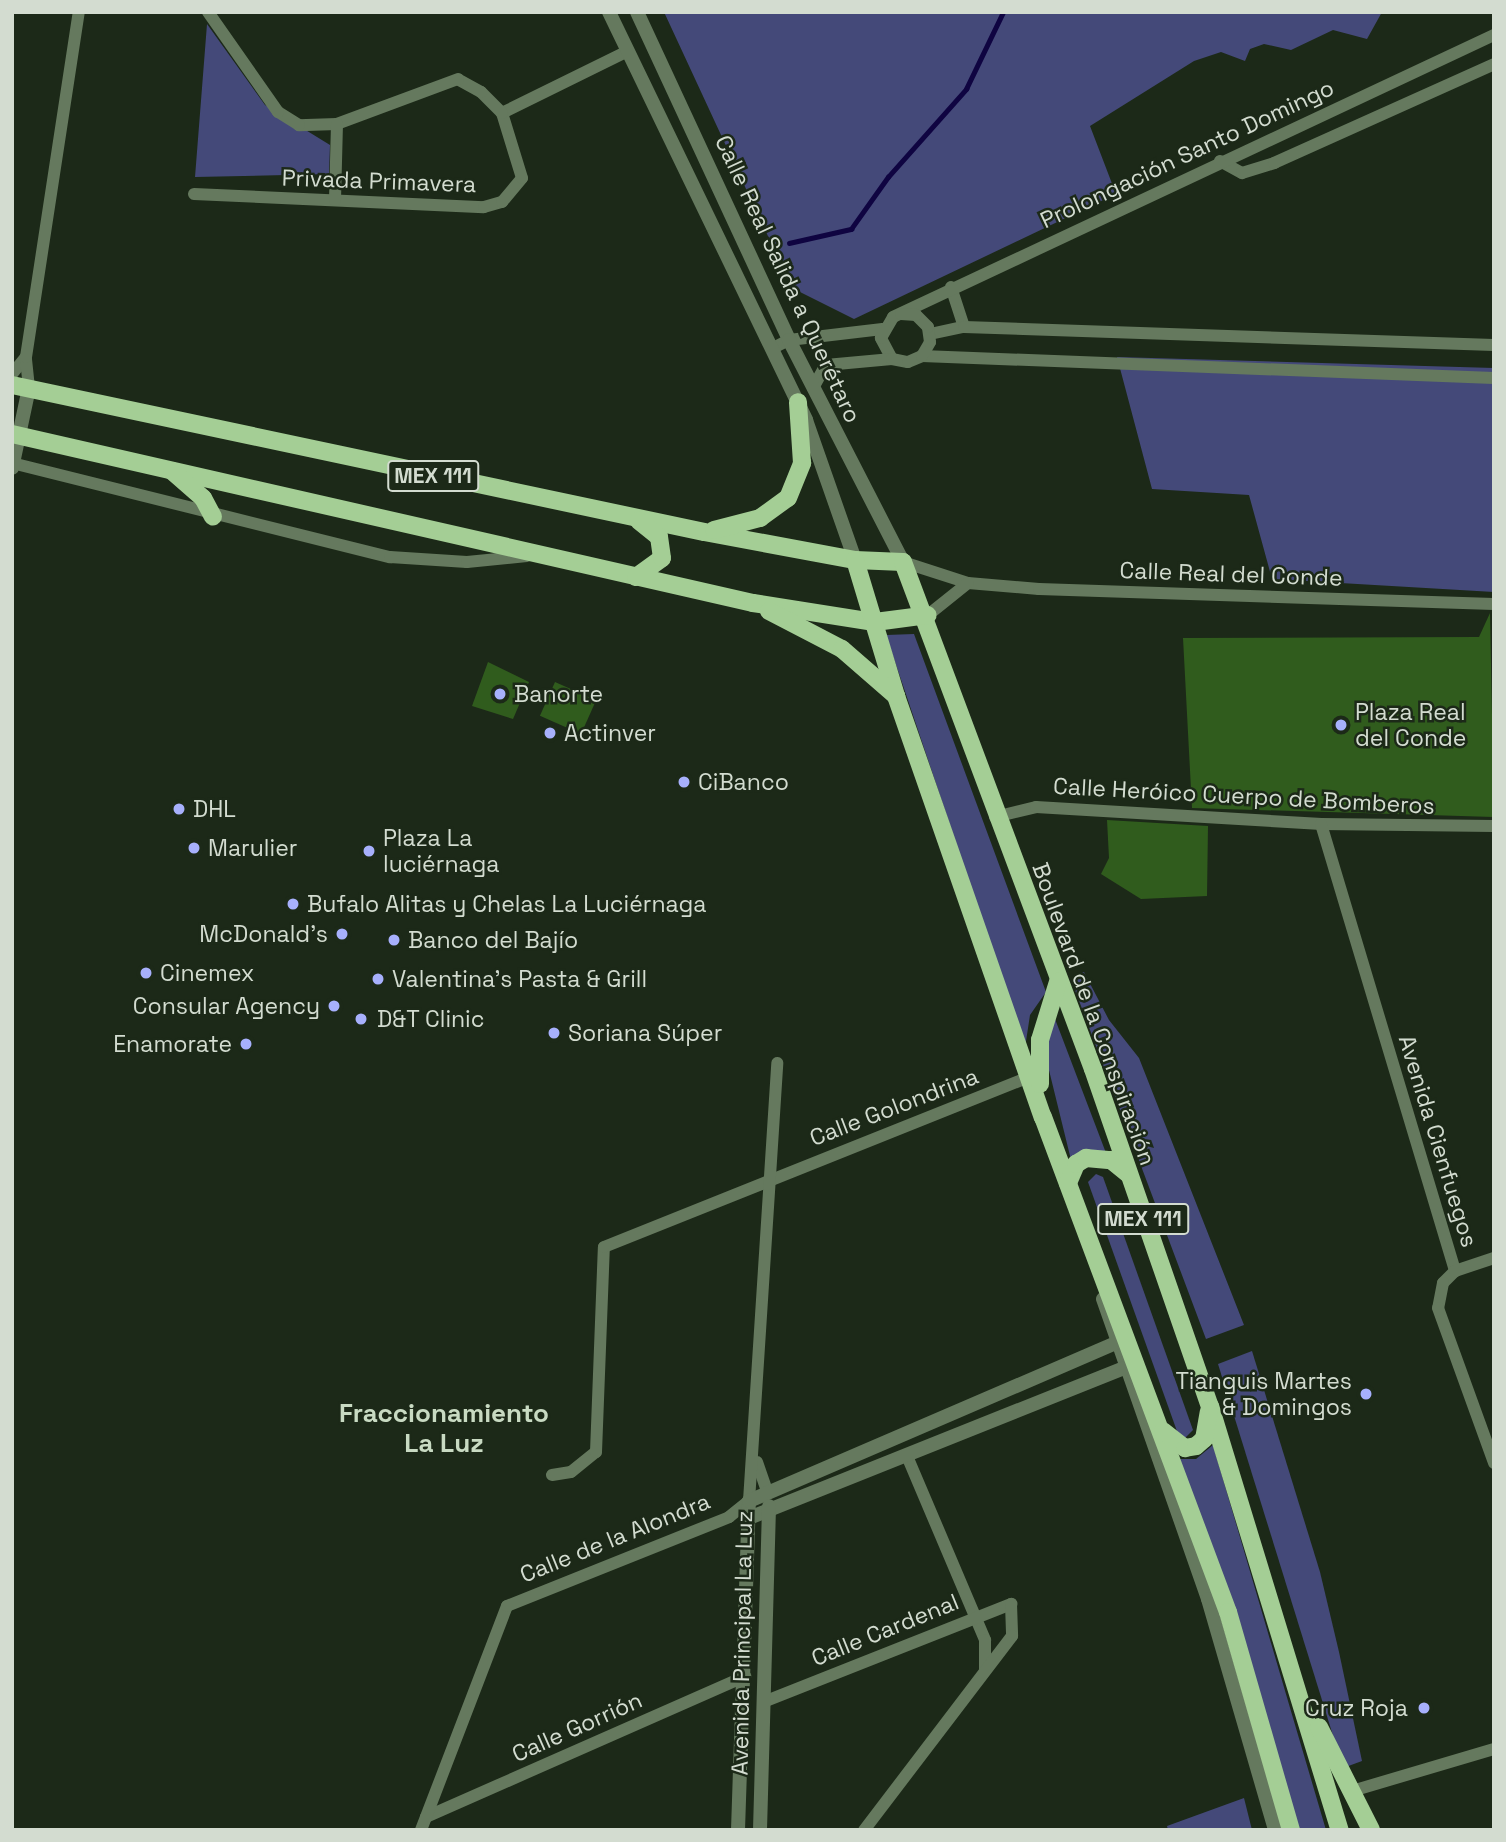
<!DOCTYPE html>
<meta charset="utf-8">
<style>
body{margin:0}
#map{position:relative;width:1506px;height:1842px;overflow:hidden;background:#1c2918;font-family:"Space Grotesk",sans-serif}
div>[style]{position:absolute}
.green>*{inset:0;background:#444979}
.stream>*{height:4.5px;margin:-2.25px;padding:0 2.25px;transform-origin:2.25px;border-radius:2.25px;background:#0f0441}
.building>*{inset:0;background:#305c1d;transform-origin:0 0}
.minor>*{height:12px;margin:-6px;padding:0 6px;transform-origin:6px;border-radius:6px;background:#65795e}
.tertiary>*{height:14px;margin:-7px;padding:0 7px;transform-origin:7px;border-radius:7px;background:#65795e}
.primary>*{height:18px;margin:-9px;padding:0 9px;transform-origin:9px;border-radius:9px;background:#a4ce95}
.dots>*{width:19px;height:19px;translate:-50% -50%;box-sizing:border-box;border:4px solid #1c2918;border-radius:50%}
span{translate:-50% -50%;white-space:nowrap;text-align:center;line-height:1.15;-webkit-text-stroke:5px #1c2918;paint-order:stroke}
.shield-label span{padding:2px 5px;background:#1c2918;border:2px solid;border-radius:5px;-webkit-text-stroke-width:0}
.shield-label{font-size:21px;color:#d3dcd0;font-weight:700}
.street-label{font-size:23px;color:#d3dcd0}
.poi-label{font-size:23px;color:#d3dcd0}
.left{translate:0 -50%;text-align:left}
.right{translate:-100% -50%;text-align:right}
.quarter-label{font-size:26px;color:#c8dac2;font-weight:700}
.frame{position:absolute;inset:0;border:14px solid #d3dcd0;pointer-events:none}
</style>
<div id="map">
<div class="green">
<div style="clip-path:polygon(664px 12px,1382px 12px,1367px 39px,1333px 30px,1291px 50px,1264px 44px,1250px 49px,1245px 61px,1221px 52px,1194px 61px,1090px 126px,1116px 194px,854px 319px,792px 288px)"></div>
<div style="clip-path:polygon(207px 24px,265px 105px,330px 145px,329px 174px,195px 177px)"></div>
<div style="clip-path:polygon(1117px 357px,1494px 368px,1494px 592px,1272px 579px,1249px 495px,1152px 489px)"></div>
<div style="clip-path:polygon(914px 634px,1046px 992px,1030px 1015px,1025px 1048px,886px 635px)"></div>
<div style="clip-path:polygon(1084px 972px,1109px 1020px,1139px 1058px,1244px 1325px,1206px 1339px,1075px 990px,1077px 975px)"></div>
<div style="clip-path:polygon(1052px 1011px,1106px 1153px,1087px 1152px,1072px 1164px,1047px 1062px,1045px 1033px)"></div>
<div style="clip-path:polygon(1096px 1174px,1103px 1177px,1193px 1430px,1185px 1438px,1178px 1434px,1088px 1182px)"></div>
<div style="clip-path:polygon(1252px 1351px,1320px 1572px,1339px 1652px,1362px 1761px,1343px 1768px,1218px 1364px)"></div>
<div style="clip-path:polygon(1213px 1445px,1288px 1701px,1326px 1830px,1298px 1830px,1178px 1459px,1196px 1459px)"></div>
<div style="clip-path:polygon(1244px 1798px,1252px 1830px,1168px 1830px,1167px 1826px)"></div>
</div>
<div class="stream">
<div style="left:789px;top:243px;width:64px;rotate:-12.7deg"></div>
<div style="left:851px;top:229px;width:64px;rotate:-54.6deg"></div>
<div style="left:888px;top:177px;width:118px;rotate:-48.4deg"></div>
<div style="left:966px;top:89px;width:85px;rotate:-64.3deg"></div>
</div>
<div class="building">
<div style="clip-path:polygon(1490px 613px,1494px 817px,1192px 808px,1183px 638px,1479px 637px)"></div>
<div style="clip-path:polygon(488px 662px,529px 682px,513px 719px,472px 706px)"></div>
<div style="left:555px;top:682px;width:45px;height:37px;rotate:24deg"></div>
<div style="clip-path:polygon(1107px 820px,1208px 826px,1207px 896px,1141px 899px,1101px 874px,1109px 858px)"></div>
</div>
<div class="minor">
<div style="left:502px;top:113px;width:140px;rotate:-26.2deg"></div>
<div style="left:1220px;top:161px;width:25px;rotate:29deg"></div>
<div style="left:1242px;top:173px;width:34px;rotate:-17deg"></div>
<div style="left:1274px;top:163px;width:241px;rotate:-24.2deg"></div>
<div style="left:194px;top:194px;width:290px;rotate:2.6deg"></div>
<div style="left:484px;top:207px;width:19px;rotate:-16deg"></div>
<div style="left:502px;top:202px;width:31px;rotate:-50deg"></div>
<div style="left:522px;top:178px;width:68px;rotate:-107.1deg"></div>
<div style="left:502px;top:113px;width:30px;rotate:-135deg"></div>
<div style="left:481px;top:92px;width:26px;rotate:-151deg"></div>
<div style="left:458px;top:79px;width:129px;rotate:159.6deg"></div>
<div style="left:337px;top:124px;width:38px;rotate:178deg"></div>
<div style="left:299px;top:125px;width:25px;rotate:-148deg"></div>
<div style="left:278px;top:112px;width:122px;rotate:-125deg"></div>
<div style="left:335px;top:200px;width:76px;rotate:-88.5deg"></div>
<div style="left:951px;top:287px;width:42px;rotate:72deg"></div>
<div style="left:930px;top:334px;width:35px;rotate:-12deg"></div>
<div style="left:964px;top:327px;width:530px;rotate:1.95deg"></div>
<div style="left:773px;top:348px;width:18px;rotate:-27deg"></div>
<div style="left:789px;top:340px;width:94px;rotate:-6.7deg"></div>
<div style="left:922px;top:356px;width:572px;rotate:2.2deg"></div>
<div style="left:892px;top:359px;width:24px;rotate:-118deg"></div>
<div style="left:881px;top:338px;width:24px;rotate:-60deg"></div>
<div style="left:893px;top:317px;width:664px;rotate:-25.14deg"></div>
<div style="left:12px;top:374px;width:22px;rotate:-51deg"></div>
<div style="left:29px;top:388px;width:31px;rotate:-96deg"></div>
<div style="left:26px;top:357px;width:349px;rotate:-81.3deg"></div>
<div style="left:813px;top:388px;width:26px;rotate:-61deg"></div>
<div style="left:826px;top:365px;width:66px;rotate:-5.2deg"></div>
<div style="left:892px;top:359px;width:16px;rotate:11deg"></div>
<div style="left:908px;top:362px;width:15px;rotate:-23deg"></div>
<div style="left:922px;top:356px;width:16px;rotate:-60deg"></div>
<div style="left:930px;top:342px;width:15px;rotate:-98deg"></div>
<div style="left:928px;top:327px;width:17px;rotate:-135deg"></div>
<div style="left:916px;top:315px;width:15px;rotate:-176deg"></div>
<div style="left:12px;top:463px;width:390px;rotate:14deg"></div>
<div style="left:390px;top:557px;width:77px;rotate:3.7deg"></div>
<div style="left:467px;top:562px;width:60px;rotate:-5.7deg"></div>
<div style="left:903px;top:562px;width:68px;rotate:17.9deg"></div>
<div style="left:968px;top:583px;width:71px;rotate:4.8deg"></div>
<div style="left:1039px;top:589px;width:455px;rotate:1.9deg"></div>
<div style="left:928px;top:615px;width:51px;rotate:-38.7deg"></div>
<div style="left:995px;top:817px;width:42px;rotate:-13.7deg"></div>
<div style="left:1036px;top:807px;width:286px;rotate:3.4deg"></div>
<div style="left:1321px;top:824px;width:173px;rotate:0.7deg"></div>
<div style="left:1321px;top:824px;width:467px;rotate:73.3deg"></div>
<div style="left:1455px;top:1271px;width:17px;rotate:135deg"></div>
<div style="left:1443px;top:1283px;width:25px;rotate:101deg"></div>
<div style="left:1438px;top:1308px;width:165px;rotate:70.1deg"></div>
<div style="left:1455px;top:1271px;width:41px;rotate:-18.4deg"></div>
<div style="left:907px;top:1456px;width:200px;rotate:67deg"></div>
<div style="left:985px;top:1640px;width:29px;rotate:90deg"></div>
<div style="left:757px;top:1462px;width:31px;rotate:71deg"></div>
<div style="left:552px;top:1475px;width:19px;rotate:-9deg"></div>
<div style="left:571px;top:1472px;width:32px;rotate:-39deg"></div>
<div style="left:596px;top:1452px;width:205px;rotate:-87.8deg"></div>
<div style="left:604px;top:1247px;width:459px;rotate:-21.8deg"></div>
<div style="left:766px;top:1701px;width:264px;rotate:-21.6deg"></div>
<div style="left:1011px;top:1604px;width:32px;rotate:88deg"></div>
<div style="left:1012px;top:1636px;width:244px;rotate:127.3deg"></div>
<div style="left:1352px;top:1791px;width:148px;rotate:-16.5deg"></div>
<div style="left:426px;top:1817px;width:349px;rotate:-23.8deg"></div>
<div style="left:421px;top:1830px;width:240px;rotate:-69deg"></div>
<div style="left:507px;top:1606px;width:239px;rotate:-21.8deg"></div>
<div style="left:729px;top:1517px;width:26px;rotate:-39deg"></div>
<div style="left:749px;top:1501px;width:439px;rotate:-86.3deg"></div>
</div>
<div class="tertiary">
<div style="left:609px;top:12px;width:453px;rotate:64.2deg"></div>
<div style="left:806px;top:420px;width:148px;rotate:70.7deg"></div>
<div style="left:637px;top:12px;width:362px;rotate:65.1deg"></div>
<div style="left:789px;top:340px;width:250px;rotate:62.8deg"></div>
<div style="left:12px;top:468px;width:82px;rotate:-78deg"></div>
<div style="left:1103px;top:1299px;width:318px;rotate:70.7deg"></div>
<div style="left:1208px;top:1599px;width:241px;rotate:73.8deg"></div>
<div style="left:749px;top:1518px;width:404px;rotate:-21.8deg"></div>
<div style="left:738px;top:1830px;width:329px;rotate:-88.1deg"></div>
<div style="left:749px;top:1501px;width:399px;rotate:-23.3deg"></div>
<div style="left:760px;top:1830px;width:324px;rotate:-88.4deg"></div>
</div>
<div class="primary">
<div style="left:12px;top:385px;width:707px;rotate:11.99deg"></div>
<div style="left:704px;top:532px;width:154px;rotate:10.5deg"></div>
<div style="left:855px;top:560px;width:48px;rotate:2.4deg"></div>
<div style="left:903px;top:562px;width:541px;rotate:69.46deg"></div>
<div style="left:1093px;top:1069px;width:357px;rotate:70.9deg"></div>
<div style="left:1210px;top:1406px;width:443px;rotate:73deg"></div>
<div style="left:12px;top:434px;width:760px;rotate:12.85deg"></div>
<div style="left:753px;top:603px;width:123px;rotate:8.9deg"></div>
<div style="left:875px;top:622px;width:53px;rotate:-7.5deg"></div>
<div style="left:172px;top:471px;width:41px;rotate:41.1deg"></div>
<div style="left:203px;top:498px;width:21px;rotate:62deg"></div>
<div style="left:714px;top:530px;width:48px;rotate:-14.6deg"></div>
<div style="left:760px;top:518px;width:34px;rotate:-36deg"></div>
<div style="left:788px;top:498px;width:38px;rotate:-68deg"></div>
<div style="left:802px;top:463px;width:61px;rotate:-93.8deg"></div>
<div style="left:855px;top:560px;width:142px;rotate:73.2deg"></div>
<div style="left:896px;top:696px;width:446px;rotate:70.8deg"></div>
<div style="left:1043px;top:1117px;width:528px;rotate:69.51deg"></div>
<div style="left:1228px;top:1612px;width:227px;rotate:73.9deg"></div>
<div style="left:636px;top:577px;width:32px;rotate:-36deg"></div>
<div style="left:662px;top:558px;width:21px;rotate:-98deg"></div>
<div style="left:659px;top:537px;width:26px;rotate:-141deg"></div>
<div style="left:769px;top:611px;width:82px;rotate:27.5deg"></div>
<div style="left:842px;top:649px;width:72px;rotate:41deg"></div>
<div style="left:1040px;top:1084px;width:44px;rotate:-90deg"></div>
<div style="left:1040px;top:1040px;width:61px;rotate:-72.8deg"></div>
<div style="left:1068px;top:1183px;width:21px;rotate:-67deg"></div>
<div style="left:1076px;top:1164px;width:12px;rotate:-31deg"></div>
<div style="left:1086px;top:1158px;width:25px;rotate:5deg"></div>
<div style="left:1111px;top:1160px;width:21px;rotate:39deg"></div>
<div style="left:1163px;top:1431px;width:28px;rotate:38deg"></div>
<div style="left:1185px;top:1448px;width:11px;rotate:-10deg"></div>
<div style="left:1196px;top:1446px;width:11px;rotate:-41deg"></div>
<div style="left:1204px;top:1439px;width:27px;rotate:-80deg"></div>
<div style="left:1319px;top:1727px;width:115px;rotate:63.2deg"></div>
</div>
<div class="dots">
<div style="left:500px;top:694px;background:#a7b0fc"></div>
<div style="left:1341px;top:725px;background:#a7b0fc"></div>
<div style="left:550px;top:733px;background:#a7b0fc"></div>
<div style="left:684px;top:782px;background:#a7b0fc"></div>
<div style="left:179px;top:809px;background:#a7b0fc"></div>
<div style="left:194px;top:848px;background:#a7b0fc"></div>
<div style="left:369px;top:851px;background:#a7b0fc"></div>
<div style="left:293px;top:904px;background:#a7b0fc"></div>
<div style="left:342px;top:934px;background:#a7b0fc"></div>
<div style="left:394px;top:940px;background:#a7b0fc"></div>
<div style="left:146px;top:973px;background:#a7b0fc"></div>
<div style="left:378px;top:979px;background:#a7b0fc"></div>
<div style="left:334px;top:1006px;background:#a7b0fc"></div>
<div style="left:361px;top:1019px;background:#a7b0fc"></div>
<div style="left:554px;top:1033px;background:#a7b0fc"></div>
<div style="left:246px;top:1044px;background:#a7b0fc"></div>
<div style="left:1366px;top:1394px;background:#a7b0fc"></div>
<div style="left:1424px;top:1708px;background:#a7b0fc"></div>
</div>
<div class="shield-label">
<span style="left:433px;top:476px">MEX 111</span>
<span style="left:1143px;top:1219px">MEX 111</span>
</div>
<div class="street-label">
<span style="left:1187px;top:154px;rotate:-25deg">Prolongación Santo Domingo</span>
<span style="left:379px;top:181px;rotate:2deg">Privada Primavera</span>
<span style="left:788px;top:279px;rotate:65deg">Calle Real Salida a Querétaro</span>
<span style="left:1231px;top:574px;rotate:2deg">Calle Real del Conde</span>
<span style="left:1244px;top:796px;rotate:3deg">Calle Heróico Cuerpo de Bomberos</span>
<span style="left:1094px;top:1014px;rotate:70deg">Boulevard de la Conspiración</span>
<span style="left:894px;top:1107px;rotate:-21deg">Calle Golondrina</span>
<span style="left:1438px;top:1141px;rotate:73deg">Avenida Cienfuegos</span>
<span style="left:615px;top:1538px;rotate:-22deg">Calle de la Alondra</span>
<span style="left:885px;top:1630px;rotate:-22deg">Calle Cardenal</span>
<span style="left:742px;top:1643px;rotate:-89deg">Avenida Principal La Luz</span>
<span style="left:577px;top:1727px;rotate:-24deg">Calle Gorrión</span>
</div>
<div class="poi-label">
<span class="left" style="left:514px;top:694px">Banorte</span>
<span class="left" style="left:1355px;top:725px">Plaza Real<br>del Conde</span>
<span class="left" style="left:564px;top:733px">Actinver</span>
<span class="left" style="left:698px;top:782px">CiBanco</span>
<span class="left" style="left:193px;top:809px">DHL</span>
<span class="left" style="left:383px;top:851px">Plaza La<br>luciérnaga</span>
<span class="left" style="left:208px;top:848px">Marulier</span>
<span class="left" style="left:307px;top:904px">Bufalo Alitas y Chelas La Luciérnaga</span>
<span class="right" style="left:328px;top:934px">McDonald's</span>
<span class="left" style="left:408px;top:940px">Banco del Bajío</span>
<span class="left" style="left:160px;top:973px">Cinemex</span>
<span class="left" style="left:392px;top:979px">Valentina's Pasta &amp; Grill</span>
<span class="right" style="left:320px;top:1006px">Consular Agency</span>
<span class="left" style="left:377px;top:1019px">D&amp;T Clinic</span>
<span class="left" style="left:568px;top:1033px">Soriana Súper</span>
<span class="right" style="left:232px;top:1044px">Enamorate</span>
<span class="right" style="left:1352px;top:1394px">Tianguis Martes<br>&amp; Domingos</span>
<span class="right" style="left:1408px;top:1708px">Cruz Roja</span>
</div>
<div class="quarter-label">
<span style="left:444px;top:1429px">Fraccionamiento<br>La Luz</span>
</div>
<div class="frame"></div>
</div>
